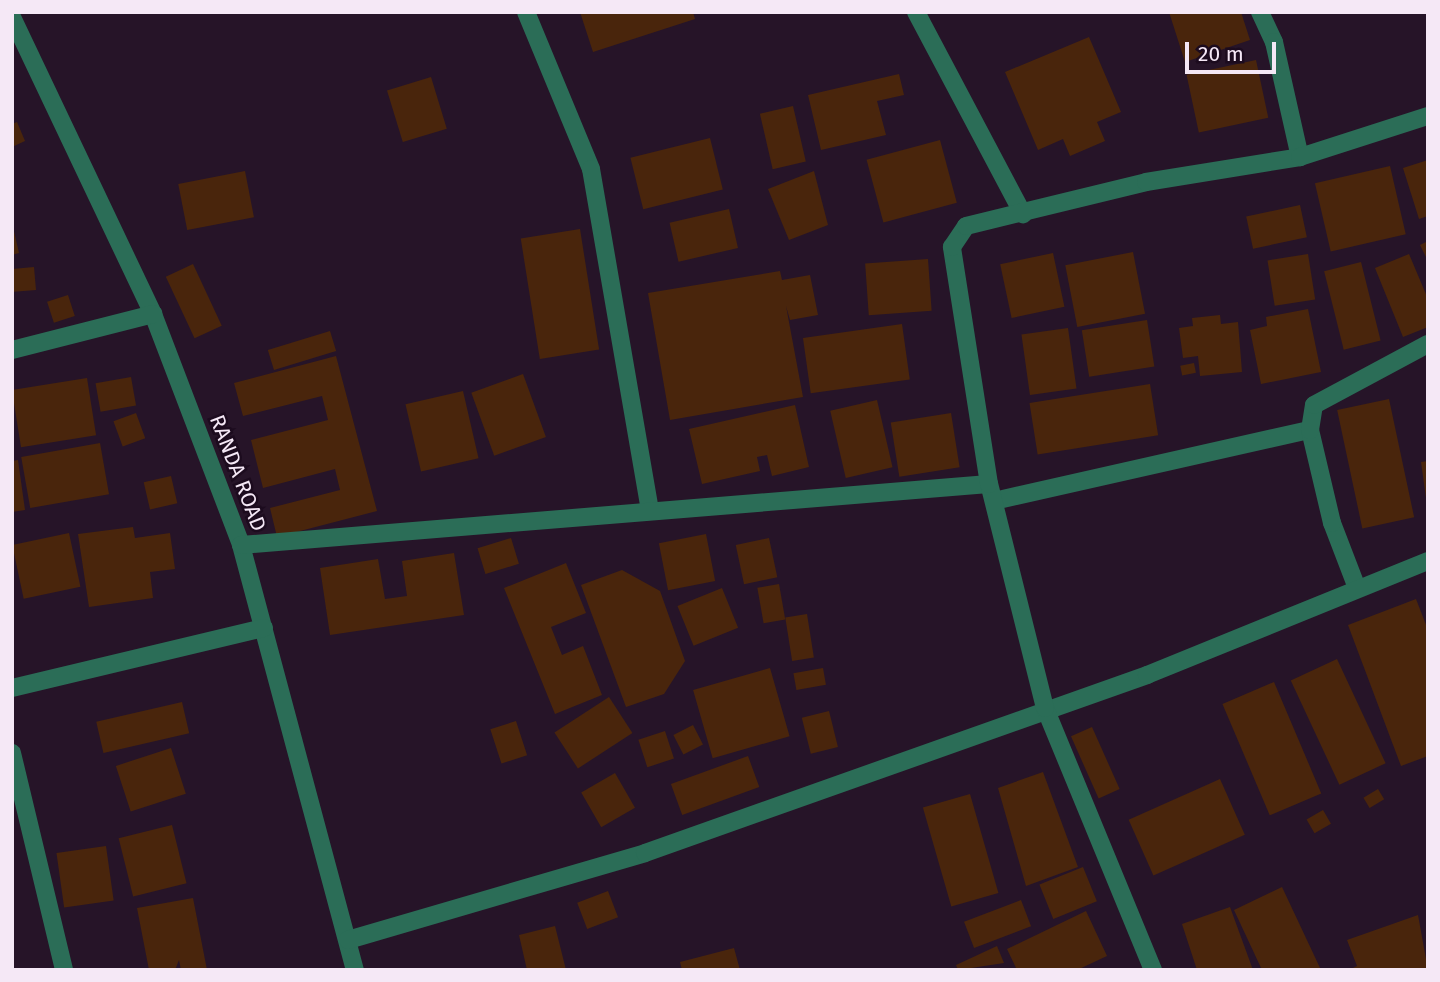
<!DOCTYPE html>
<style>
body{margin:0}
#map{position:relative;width:1440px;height:982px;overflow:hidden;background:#261428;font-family:"Fira Sans",sans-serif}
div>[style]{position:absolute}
.building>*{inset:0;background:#49250c;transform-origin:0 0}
.street>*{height:18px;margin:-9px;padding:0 9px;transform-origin:9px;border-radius:9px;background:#2b6d57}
span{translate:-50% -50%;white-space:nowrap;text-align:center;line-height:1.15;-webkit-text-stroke:5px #1c0b1e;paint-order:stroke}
.street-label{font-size:21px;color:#f5e8f6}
.frame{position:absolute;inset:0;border:14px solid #f5e8f6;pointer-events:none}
.scale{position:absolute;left:1185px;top:42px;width:91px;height:32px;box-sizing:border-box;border:4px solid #f5e8f6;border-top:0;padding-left:9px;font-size:21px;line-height:24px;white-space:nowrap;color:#f5e8f6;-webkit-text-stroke:5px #1c0b1e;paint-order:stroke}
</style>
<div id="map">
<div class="building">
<div style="clip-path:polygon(580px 12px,693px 12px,695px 19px,593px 52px)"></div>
<div style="clip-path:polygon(1169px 12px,1241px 12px,1250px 40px,1185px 62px)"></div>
<div style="clip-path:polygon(1089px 37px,1121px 112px,1097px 122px,1105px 141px,1070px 156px,1063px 139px,1038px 150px,1005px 72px)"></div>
<div style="left:1256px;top:60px;width:59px;height:71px;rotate:78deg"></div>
<div style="clip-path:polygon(899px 74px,904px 95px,877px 101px,886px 135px,821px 150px,808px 95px)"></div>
<div style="left:431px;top:77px;width:54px;height:46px;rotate:73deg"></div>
<div style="left:793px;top:106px;width:57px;height:34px;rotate:77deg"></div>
<div style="clip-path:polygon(17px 122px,25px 141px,12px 147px,12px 124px)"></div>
<div style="left:710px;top:138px;width:53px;height:82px;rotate:76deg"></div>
<div style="left:940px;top:140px;width:65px;height:76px;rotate:75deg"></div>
<div style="clip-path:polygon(1428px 160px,1428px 216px,1419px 219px,1403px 168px)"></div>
<div style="left:1390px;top:166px;width:70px;height:77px;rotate:77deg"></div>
<div style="left:245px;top:171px;width:47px;height:68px;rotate:79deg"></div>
<div style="clip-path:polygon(814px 171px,828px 225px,789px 240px,768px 189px)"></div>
<div style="left:1300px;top:205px;width:33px;height:55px;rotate:78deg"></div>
<div style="left:729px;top:209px;width:40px;height:61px;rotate:77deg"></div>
<div style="clip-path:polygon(13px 227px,19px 253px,12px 255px,12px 228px)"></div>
<div style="left:580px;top:229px;width:122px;height:60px;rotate:81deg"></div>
<div style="clip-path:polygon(1428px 241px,1428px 261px,1420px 245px)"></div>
<div style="left:1133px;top:252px;width:63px;height:69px;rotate:79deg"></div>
<div style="left:1053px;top:253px;width:55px;height:54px;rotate:78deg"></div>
<div style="left:1308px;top:254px;width:46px;height:41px;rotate:81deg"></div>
<div style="clip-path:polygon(1409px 254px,1428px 299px,1428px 327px,1403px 337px,1375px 268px)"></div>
<div style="left:928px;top:259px;width:52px;height:63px;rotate:86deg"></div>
<div style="left:1361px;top:262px;width:81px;height:38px;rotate:76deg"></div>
<div style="left:193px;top:264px;width:68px;height:30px;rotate:65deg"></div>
<div style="left:34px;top:267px;width:23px;height:22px;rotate:85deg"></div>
<div style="clip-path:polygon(780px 271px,782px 280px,810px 275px,818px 315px,790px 320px,786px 306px,803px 397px,670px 420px,648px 293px)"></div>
<div style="left:68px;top:295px;width:22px;height:22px;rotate:72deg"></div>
<div style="clip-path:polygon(1308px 309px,1321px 372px,1261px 384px,1250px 330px,1267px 326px,1266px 317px)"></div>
<div style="clip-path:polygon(1220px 315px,1221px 324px,1238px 322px,1242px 372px,1200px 376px,1198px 356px,1183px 358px,1179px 328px,1193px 326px,1192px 318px)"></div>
<div style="left:1147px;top:320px;width:47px;height:66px;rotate:81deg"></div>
<div style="left:902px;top:324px;width:56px;height:100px;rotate:82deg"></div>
<div style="left:1068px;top:328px;width:61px;height:47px;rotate:82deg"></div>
<div style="left:330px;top:331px;width:21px;height:65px;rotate:73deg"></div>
<div style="clip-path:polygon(336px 356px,377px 511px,277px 537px,270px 508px,340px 490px,335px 469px,263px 488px,251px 440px,328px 420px,322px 396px,243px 416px,234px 383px)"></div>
<div style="left:1194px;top:363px;width:10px;height:14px;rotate:79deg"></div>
<div style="left:523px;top:374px;width:67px;height:55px;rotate:70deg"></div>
<div style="left:131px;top:377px;width:29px;height:36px;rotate:80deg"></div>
<div style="left:87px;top:378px;width:58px;height:76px;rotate:81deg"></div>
<div style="left:1150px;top:384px;width:52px;height:122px;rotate:81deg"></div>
<div style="left:463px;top:391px;width:69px;height:59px;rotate:77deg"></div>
<div style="left:1389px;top:399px;width:121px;height:53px;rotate:78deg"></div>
<div style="left:877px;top:400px;width:69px;height:48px;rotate:77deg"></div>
<div style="clip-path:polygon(795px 405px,809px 467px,772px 476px,767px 455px,757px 457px,760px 471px,702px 484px,689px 429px)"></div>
<div style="left:136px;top:413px;width:27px;height:24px;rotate:70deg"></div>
<div style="left:951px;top:413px;width:55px;height:61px;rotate:81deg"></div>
<div style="left:100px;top:443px;width:52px;height:80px;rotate:80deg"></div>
<div style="clip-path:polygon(18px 460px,25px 510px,12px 512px,12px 461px)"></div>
<div style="clip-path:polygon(1428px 461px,1428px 498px,1426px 498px,1421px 462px)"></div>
<div style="left:171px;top:476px;width:28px;height:28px;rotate:77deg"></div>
<div style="clip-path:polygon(133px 527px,135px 538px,170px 533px,175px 569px,150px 572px,153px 598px,89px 607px,78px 534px)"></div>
<div style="left:69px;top:533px;width:55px;height:58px;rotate:78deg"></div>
<div style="left:706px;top:534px;width:48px;height:48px;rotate:79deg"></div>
<div style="left:511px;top:538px;width:27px;height:35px;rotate:73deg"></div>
<div style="left:769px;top:538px;width:40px;height:34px;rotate:78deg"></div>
<div style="clip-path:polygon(454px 553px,464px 615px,330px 635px,320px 568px,378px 559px,385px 599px,407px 596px,402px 561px)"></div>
<div style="clip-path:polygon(566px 563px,586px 613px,551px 627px,562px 655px,583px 646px,602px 695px,555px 714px,504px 588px)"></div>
<div style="clip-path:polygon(622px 570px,660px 591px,685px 661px,664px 694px,626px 707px,581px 585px)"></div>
<div style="left:779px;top:584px;width:36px;height:22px;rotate:80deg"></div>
<div style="left:722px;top:588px;width:43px;height:48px;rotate:68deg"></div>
<div style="clip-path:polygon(1416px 599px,1428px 630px,1428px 756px,1401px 766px,1348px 625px)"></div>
<div style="left:807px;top:614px;width:44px;height:22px;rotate:81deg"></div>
<div style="left:1337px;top:659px;width:115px;height:51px;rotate:65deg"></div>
<div style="left:770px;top:668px;width:71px;height:80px;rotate:74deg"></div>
<div style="left:823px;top:668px;width:17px;height:30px;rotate:80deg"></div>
<div style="left:1274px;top:682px;width:121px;height:56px;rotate:67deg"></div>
<div style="left:609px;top:697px;width:43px;height:65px;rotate:57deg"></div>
<div style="left:182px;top:702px;width:32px;height:88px;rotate:77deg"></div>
<div style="left:829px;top:711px;width:37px;height:28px;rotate:76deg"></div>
<div style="left:516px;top:721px;width:36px;height:27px;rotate:72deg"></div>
<div style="left:693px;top:725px;width:22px;height:22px;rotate:63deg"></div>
<div style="left:1092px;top:727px;width:68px;height:23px;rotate:66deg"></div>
<div style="left:665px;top:731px;width:29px;height:28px;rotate:72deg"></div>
<div style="left:171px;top:748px;width:48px;height:58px;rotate:72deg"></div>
<div style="left:748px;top:756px;width:33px;height:82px;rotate:70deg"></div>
<div style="clip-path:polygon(1043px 772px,1078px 867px,1026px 886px,998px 788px)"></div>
<div style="left:615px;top:773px;width:40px;height:39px;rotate:60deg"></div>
<div style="left:1220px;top:779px;width:61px;height:100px;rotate:66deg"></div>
<div style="left:1378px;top:789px;width:12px;height:17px;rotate:59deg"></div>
<div style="left:970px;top:794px;width:103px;height:49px;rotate:74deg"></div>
<div style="left:1323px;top:810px;width:16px;height:19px;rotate:60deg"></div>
<div style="left:172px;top:825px;width:60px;height:55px;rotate:76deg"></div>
<div style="left:106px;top:846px;width:55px;height:50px;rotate:82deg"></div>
<div style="left:1083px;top:867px;width:37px;height:47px;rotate:68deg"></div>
<div style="clip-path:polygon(1282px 887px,1321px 970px,1262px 970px,1234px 910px)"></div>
<div style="left:608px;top:891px;width:28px;height:33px;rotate:69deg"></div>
<div style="clip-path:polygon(193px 898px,207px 970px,181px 970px,179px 960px,175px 970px,149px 970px,137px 908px)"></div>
<div style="left:1021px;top:900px;width:28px;height:61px;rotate:69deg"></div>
<div style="clip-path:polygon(1230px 907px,1253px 970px,1197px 970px,1182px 924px)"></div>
<div style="clip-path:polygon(1086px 911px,1107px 956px,1077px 970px,1017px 970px,1007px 949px)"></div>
<div style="clip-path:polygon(1418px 915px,1428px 970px,1349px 970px,1357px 966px,1347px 940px)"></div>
<div style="clip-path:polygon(555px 926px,566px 970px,527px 970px,519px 935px)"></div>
<div style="clip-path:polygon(997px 946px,1004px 963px,958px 970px,956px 965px)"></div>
<div style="clip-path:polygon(734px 948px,740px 970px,682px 970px,680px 962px)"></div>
</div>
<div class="street">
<div style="left:526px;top:12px;width:170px;rotate:67.5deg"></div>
<div style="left:591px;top:169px;width:346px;rotate:80.2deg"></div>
<div style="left:916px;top:12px;width:229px;rotate:62.1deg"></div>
<div style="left:1260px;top:12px;width:33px;rotate:65deg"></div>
<div style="left:1274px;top:42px;width:118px;rotate:77.3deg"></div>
<div style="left:12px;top:17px;width:329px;rotate:64.6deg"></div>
<div style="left:153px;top:314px;width:247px;rotate:69.1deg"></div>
<div style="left:241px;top:545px;width:440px;rotate:75deg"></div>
<div style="left:12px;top:350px;width:146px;rotate:-14.3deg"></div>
<div style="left:994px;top:501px;width:324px;rotate:-12.7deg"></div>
<div style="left:241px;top:545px;width:750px;rotate:-4.66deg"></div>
<div style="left:1357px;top:588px;width:70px;rotate:-111deg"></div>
<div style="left:1332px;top:523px;width:96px;rotate:-103.3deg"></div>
<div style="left:1310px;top:430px;width:25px;rotate:-81deg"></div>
<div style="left:1314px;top:405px;width:129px;rotate:-28.2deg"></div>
<div style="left:12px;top:688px;width:259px;rotate:-13.4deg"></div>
<div style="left:12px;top:753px;width:223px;rotate:76.5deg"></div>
<div style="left:348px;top:940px;width:309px;rotate:-16.3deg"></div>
<div style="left:645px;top:853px;width:533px;rotate:-19.52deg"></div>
<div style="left:1147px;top:675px;width:303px;rotate:-22.1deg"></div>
<div style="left:1153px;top:970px;width:283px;rotate:-112.4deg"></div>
<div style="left:1045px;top:708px;width:231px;rotate:-104deg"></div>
<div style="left:989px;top:484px;width:240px;rotate:-98.9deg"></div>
<div style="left:952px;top:247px;width:25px;rotate:-56deg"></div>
<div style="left:966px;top:226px;width:185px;rotate:-13.7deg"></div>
<div style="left:1146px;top:182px;width:156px;rotate:-9.2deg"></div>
<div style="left:1300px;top:157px;width:134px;rotate:-17.8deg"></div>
</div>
<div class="street-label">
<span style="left:238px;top:473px;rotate:69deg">RANDA ROAD</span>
</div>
<div class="frame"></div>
<div class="scale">20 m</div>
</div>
